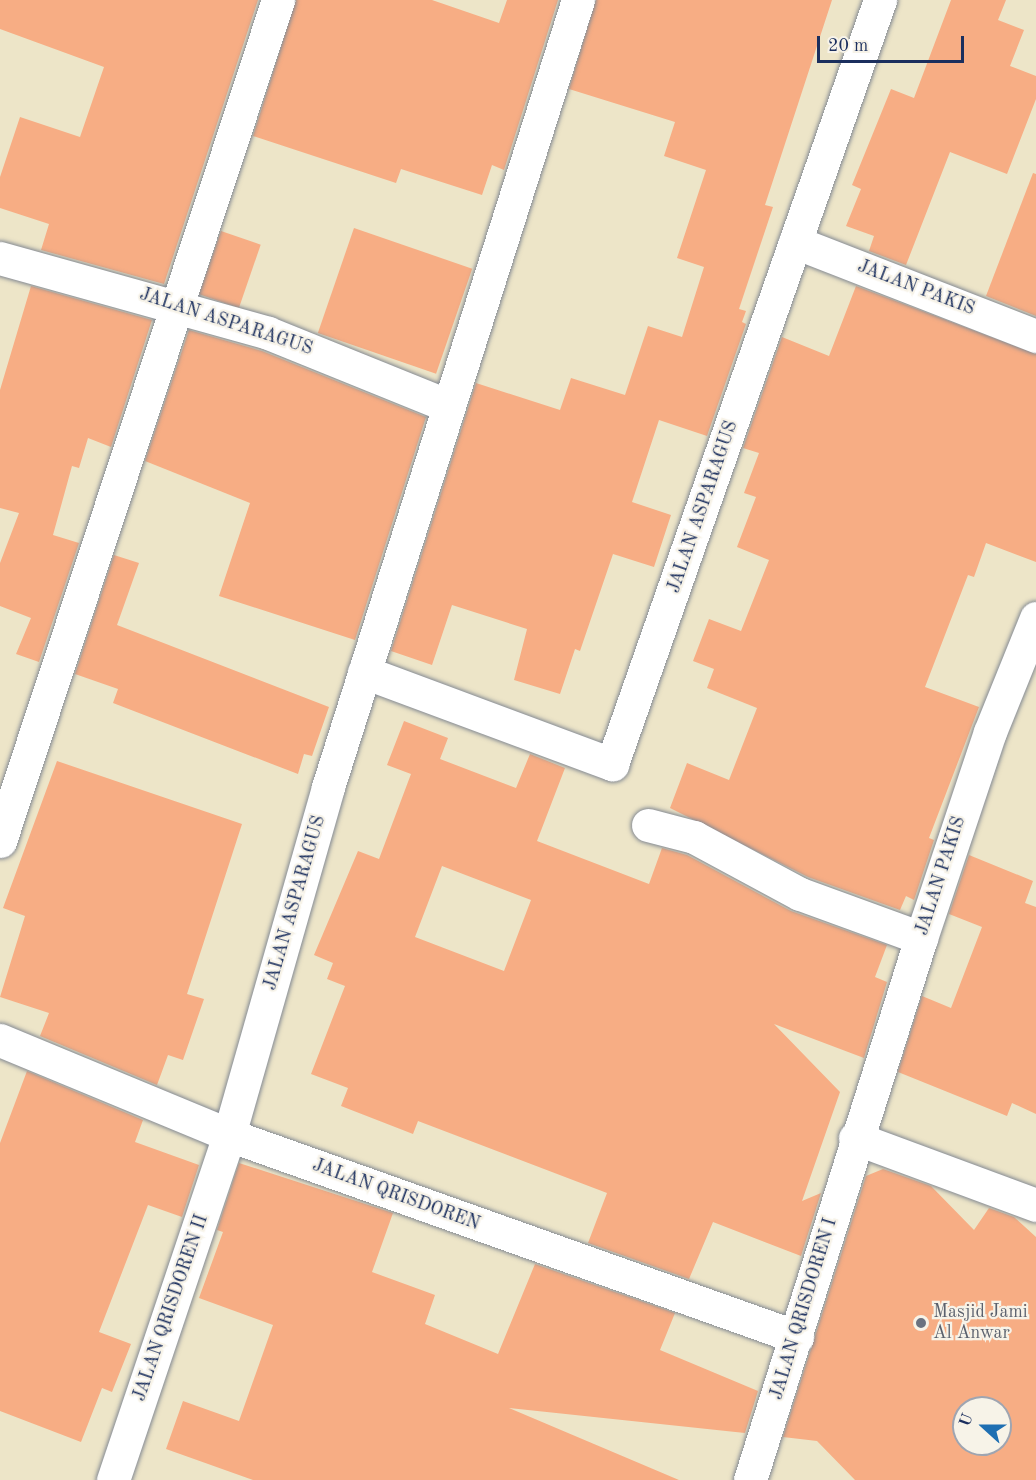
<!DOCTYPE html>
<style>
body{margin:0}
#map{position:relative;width:1036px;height:1480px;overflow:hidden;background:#ede5c8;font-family:"Old Standard TT",serif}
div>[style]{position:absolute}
.building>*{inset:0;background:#f7ad84;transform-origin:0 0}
.roads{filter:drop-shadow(0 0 2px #848a93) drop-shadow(0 0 2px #848a93)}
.street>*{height:33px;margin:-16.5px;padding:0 16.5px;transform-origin:16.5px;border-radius:16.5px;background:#fff}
.dots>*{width:16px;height:16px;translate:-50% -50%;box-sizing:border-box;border:3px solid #f7f3e8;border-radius:50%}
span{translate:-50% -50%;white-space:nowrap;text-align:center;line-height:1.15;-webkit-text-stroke:4.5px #f7f3e8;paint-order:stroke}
.street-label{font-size:18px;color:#1b2f5e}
.worship-label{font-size:18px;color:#5b616d}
.left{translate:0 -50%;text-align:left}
.north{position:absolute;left:952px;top:1396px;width:60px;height:60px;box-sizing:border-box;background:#f7f3e8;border:2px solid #9fa5b1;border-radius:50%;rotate:291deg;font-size:16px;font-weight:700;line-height:24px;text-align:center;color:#1b2f5e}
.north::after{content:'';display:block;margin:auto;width:21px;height:27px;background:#1f6fb2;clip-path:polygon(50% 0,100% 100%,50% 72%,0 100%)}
.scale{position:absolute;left:817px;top:36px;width:147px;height:27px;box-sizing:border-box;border:3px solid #1b2f5e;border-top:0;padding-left:8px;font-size:18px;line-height:21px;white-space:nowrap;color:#1b2f5e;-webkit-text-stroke:4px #f7f3e8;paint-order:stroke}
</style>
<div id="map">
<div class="building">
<div style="clip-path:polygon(0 0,258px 0,164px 284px,41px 250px,49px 224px,0 208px,0 177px,20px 117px,80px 137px,104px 67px,0 29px)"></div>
<div style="clip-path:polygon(296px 0,432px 0,499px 23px,507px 0,558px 0,504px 170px,492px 165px,482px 195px,401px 169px,396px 183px,253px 136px)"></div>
<div style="clip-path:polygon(596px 0,832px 0,765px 205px,773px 207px,739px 309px,746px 311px,742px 322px,746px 324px,707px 436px,659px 420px,632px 502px,671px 515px,654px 567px,613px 554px,580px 651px,575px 649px,560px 694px,514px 680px,527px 629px,452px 605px,432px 665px,391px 651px,476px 383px,560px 410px,571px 378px,625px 395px,648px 326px,682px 337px,704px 267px,677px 258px,706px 170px,664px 156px,675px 122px,569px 89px)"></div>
<div style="clip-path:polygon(951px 0,1006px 0,998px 20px,1024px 30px,1010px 66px,1036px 76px,1036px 99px,1007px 174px,950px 152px,906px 265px,869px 251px,874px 236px,846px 226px,861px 189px,852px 185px,891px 89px,914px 98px)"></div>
<div style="clip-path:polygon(1033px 173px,1036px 174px,1036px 316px,986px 296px)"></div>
<div style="left:354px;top:228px;width:125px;height:111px;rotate:19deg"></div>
<div style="left:221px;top:231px;width:42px;height:67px;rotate:19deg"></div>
<div style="clip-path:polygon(31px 286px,152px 320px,111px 447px,88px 438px,79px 468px,72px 466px,53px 535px,79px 543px,39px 662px,16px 654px,31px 618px,0 606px,0 563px,19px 513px,0 508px,0 390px)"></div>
<div style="clip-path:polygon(856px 286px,1036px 354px,1036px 562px,986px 543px,974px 577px,968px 575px,925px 687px,979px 707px,929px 838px,934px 840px,914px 900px,906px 896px,900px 910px,808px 877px,670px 808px,687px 763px,729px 780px,757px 708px,707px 688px,714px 669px,693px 661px,709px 619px,741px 631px,769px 560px,737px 547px,756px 497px,744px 493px,759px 453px,743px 448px,782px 337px,829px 356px)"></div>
<div style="clip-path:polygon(189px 330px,262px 351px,426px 417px,355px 640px,219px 596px,250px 503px,145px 461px)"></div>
<div style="clip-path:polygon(114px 555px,139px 563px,117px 625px,329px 707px,312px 756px,304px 754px,298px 774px,113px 703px,118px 689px,75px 674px)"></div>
<div style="clip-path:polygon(evenodd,404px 721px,448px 738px,440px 759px,516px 788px,530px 754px,565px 768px,537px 841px,649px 884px,662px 848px,687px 855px,791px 911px,887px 945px,875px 977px,887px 982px,864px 1058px,774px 1024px,840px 1092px,802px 1201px,821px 1193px,801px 1256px,713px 1222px,689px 1279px,588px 1243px,607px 1193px,418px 1121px,413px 1134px,341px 1106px,348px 1088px,311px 1074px,345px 986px,327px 979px,333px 963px,314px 955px,358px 851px,379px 859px,411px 774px,387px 765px,404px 721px,442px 866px,531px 900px,504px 971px,415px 937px,442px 866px)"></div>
<div style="clip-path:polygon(57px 761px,242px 824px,187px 994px,204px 999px,183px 1060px,168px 1055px,157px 1085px,40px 1036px,49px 1013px,0 997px,25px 916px,3px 908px)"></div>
<div style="clip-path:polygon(969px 855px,1033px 881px,1025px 903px,1036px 907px,1036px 1114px,1012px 1103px,1007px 1116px,898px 1072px,922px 996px,951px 1008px,982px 927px,949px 914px)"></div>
<div style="clip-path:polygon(27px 1071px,143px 1120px,135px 1142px,199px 1165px,182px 1217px,148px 1205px,99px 1332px,131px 1344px,112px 1392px,102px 1388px,81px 1442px,0 1411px,0 1143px)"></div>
<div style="clip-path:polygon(239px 1163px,393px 1213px,372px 1272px,435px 1295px,425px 1324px,498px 1354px,535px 1264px,675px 1313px,660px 1350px,758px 1391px,745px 1433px,509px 1408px,679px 1480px,253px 1480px,166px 1449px,183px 1401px,239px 1421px,273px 1325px,199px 1298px,223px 1232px,217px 1230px)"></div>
<div style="clip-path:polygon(evenodd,883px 1169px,931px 1186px,974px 1230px,989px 1208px,1014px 1217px,1036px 1237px,1036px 1480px,855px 1480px,817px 1441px,783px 1437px,866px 1176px,883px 1169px,964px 1408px,1000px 1408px,1000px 1444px,964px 1444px,964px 1408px)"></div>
</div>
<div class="roads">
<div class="street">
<div style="left:795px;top:242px;width:259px;rotate:21.3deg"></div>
<div style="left:0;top:258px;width:278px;rotate:15.6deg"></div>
<div style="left:268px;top:333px;width:192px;rotate:22deg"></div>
<div style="left:364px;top:672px;width:265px;rotate:20.4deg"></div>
<div style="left:612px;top:764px;width:810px;rotate:-70.67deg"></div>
<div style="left:648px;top:825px;width:48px;rotate:14.6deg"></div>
<div style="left:694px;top:837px;width:120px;rotate:28.3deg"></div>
<div style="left:800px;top:894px;width:129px;rotate:20deg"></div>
<div style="left:0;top:841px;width:886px;rotate:-71.71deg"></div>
<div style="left:0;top:1040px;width:248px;rotate:22.5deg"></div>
<div style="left:229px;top:1135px;width:603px;rotate:19.58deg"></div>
<div style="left:855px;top:1138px;width:193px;rotate:20.3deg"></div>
<div style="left:113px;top:1480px;width:364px;rotate:-71.4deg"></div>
<div style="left:229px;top:1135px;width:362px;rotate:-74.1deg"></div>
<div style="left:328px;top:787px;width:826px;rotate:-72.38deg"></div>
<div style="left:750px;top:1480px;width:568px;rotate:-72.49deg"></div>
<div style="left:921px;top:938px;width:217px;rotate:-71.5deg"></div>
<div style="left:990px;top:732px;width:123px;rotate:-68deg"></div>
</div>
</div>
<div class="dots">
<div style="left:921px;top:1323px;background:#6b7280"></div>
</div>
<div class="street-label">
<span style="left:916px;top:288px;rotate:21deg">JALAN PAKIS</span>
<span style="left:226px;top:322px;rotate:18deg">JALAN ASPARAGUS</span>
<span style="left:703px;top:507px;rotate:-71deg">JALAN ASPARAGUS</span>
<span style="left:941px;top:876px;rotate:-72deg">JALAN PAKIS</span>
<span style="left:295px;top:903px;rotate:-74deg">JALAN ASPARAGUS</span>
<span style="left:396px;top:1195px;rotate:20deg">JALAN QRISDOREN</span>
<span style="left:171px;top:1308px;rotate:-71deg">JALAN QRISDOREN II</span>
<span style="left:804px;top:1309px;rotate:-73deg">JALAN QRISDOREN I</span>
</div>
<div class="worship-label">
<span class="left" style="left:933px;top:1323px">Masjid Jami<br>Al Anwar</span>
</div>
<div class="north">U</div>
<div class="scale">20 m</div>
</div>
